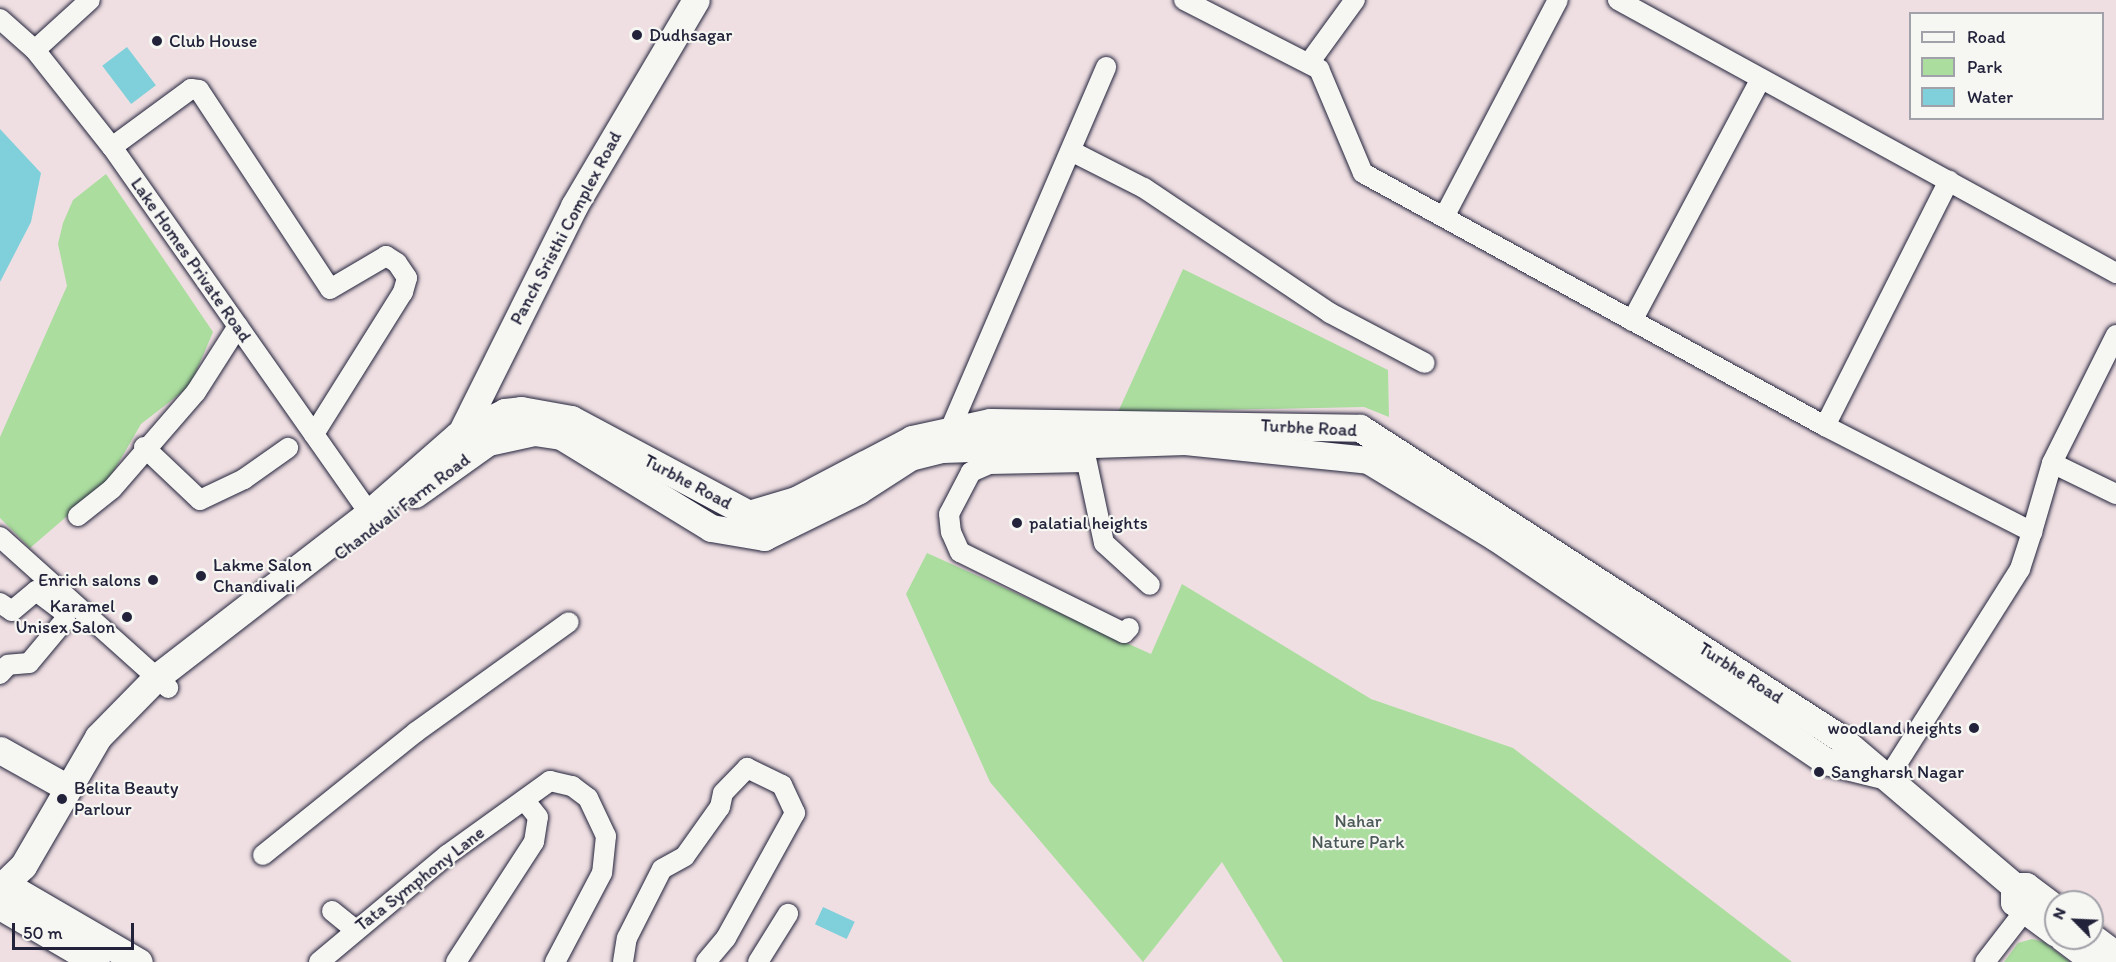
<!DOCTYPE html>
<style>
body{margin:0}
#map{position:relative;width:2116px;height:962px;overflow:hidden;background:#efdfe2;font-family:Itim,sans-serif}
div>[style]{position:absolute}
.green>*{inset:0;background:#abdd9e}
.water>*{inset:0;background:#7fd0da;transform-origin:0 0}
.roads{filter:drop-shadow(0 0 2px #22223b) drop-shadow(0 0 2px #22223b)}
.street>*{height:20px;margin:-10px;padding:0 10px;transform-origin:10px;border-radius:10px;background:#f6f6f2}
.secondary>*{height:27px;margin:-13.5px;padding:0 13.5px;transform-origin:13.5px;border-radius:13.5px;background:#f6f6f2}
.dots>*{width:16px;height:16px;translate:-50% -50%;box-sizing:border-box;border:3px solid #f6f6f2;border-radius:50%}
span{translate:-50% -50%;white-space:nowrap;text-align:center;line-height:1.15;-webkit-text-stroke:4.5px #f6f6f2;paint-order:stroke}
.poi-label{font-size:18px;color:#22223b}
.left{translate:0 -50%;text-align:left}
.right{translate:-100% -50%;text-align:right}
.street-label{font-size:18px;color:#22223b}
.park-label{font-size:18px;color:#4b5a59}
.legend{position:absolute;left:1909px;top:12px;width:195px;height:108px;box-sizing:border-box;background:#f6f6f2;border:2px solid #a1a1a9;margin:0;padding:8px 10px;list-style:none;font-size:18px;color:#22223b}
.legend li{display:flex;align-items:center;gap:12px;height:30px}
.legend b{width:30px;border:2px solid #a1a1a9}
.north{position:absolute;left:2044px;top:890px;width:60px;height:60px;box-sizing:border-box;background:#f6f6f2;border:2px solid #a1a1a9;border-radius:50%;rotate:294deg;font-size:16px;font-weight:700;line-height:24px;text-align:center;color:#22223b}
.north::after{content:'';display:block;margin:auto;width:21px;height:27px;background:#22223b;clip-path:polygon(50% 0,100% 100%,50% 72%,0 100%)}
.scale{position:absolute;left:12px;top:923px;width:122px;height:27px;box-sizing:border-box;border:3px solid #22223b;border-top:0;padding-left:8px;font-size:18px;line-height:21px;white-space:nowrap;color:#22223b;-webkit-text-stroke:4px #f6f6f2;paint-order:stroke}
</style>
<div id="map">
<div class="green">
<div style="clip-path:polygon(106px 174px,213px 332px,190px 386px,141px 424px,108px 481px,30px 548px,0 518px,0 437px,67px 286px,58px 244px,63px 223px,73px 200px)"></div>
<div style="clip-path:polygon(1183px 269px,1388px 370px,1389px 417px,1364px 407px,1118px 412px)"></div>
<div style="clip-path:polygon(927px 553px,1151px 654px,1182px 584px,1371px 699px,1513px 748px,1792px 962px,1283px 962px,1222px 862px,1143px 962px,990px 782px,906px 594px)"></div>
<div style="clip-path:polygon(2032px 939px,2044px 942px,2070px 962px,2004px 962px,2018px 943px)"></div>
</div>
<div class="water">
<div style="left:127px;top:47px;width:48px;height:31px;rotate:53deg"></div>
<div style="clip-path:polygon(0 129px,41px 173px,31px 222px,0 282px)"></div>
<div style="left:823px;top:907px;width:35px;height:19px;rotate:25deg"></div>
</div>
<div class="roads">
<div class="street">
<div style="left:1184px;top:0;width:152px;rotate:27.1deg"></div>
<div style="left:1319px;top:69px;width:113px;rotate:67.1deg"></div>
<div style="left:1363px;top:173px;width:527px;rotate:28.71deg"></div>
<div style="left:1825px;top:426px;width:233px;rotate:27.1deg"></div>
<div style="left:2032px;top:532px;width:39px;rotate:108deg"></div>
<div style="left:2020px;top:569px;width:245px;rotate:122.3deg"></div>
<div style="left:1618px;top:0;width:568px;rotate:28.73deg"></div>
<div style="left:0;top:19px;width:47px;rotate:41.5deg"></div>
<div style="left:35px;top:50px;width:124px;rotate:51.6deg"></div>
<div style="left:112px;top:147px;width:447px;rotate:54.9deg"></div>
<div style="left:35px;top:50px;width:74px;rotate:-42.3deg"></div>
<div style="left:1309px;top:63px;width:78px;rotate:-53.9deg"></div>
<div style="left:112px;top:147px;width:98px;rotate:-36.3deg"></div>
<div style="left:191px;top:89px;width:8px;rotate:7deg"></div>
<div style="left:199px;top:90px;width:238px;rotate:56.6deg"></div>
<div style="left:330px;top:289px;width:65px;rotate:-30.5deg"></div>
<div style="left:386px;top:256px;width:13px;rotate:32deg"></div>
<div style="left:397px;top:263px;width:18px;rotate:56deg"></div>
<div style="left:407px;top:278px;width:15px;rotate:106deg"></div>
<div style="left:403px;top:292px;width:168px;rotate:122.1deg"></div>
<div style="left:1071px;top:151px;width:82px;rotate:26.9deg"></div>
<div style="left:1144px;top:188px;width:224px;rotate:33.9deg"></div>
<div style="left:1330px;top:313px;width:107px;rotate:27.8deg"></div>
<div style="left:1444px;top:217px;width:245px;rotate:-62.3deg"></div>
<div style="left:1632px;top:321px;width:273px;rotate:-62deg"></div>
<div style="left:2116px;top:335px;width:143px;rotate:116.6deg"></div>
<div style="left:2052px;top:463px;width:71px;rotate:25.8deg"></div>
<div style="left:1825px;top:426px;width:275px;rotate:-63.2deg"></div>
<div style="left:946px;top:439px;width:405px;rotate:-66.7deg"></div>
<div style="left:144px;top:447px;width:77px;rotate:43.4deg"></div>
<div style="left:200px;top:500px;width:49px;rotate:-25.5deg"></div>
<div style="left:244px;top:479px;width:54px;rotate:-35.2deg"></div>
<div style="left:1084px;top:449px;width:96px;rotate:78deg"></div>
<div style="left:1104px;top:543px;width:62px;rotate:42.4deg"></div>
<div style="left:1086px;top:462px;width:97px;rotate:178.8deg"></div>
<div style="left:989px;top:464px;width:20px;rotate:156deg"></div>
<div style="left:971px;top:472px;width:47px;rotate:117.6deg"></div>
<div style="left:949px;top:514px;width:18px;rotate:84deg"></div>
<div style="left:951px;top:532px;width:22px;rotate:66deg"></div>
<div style="left:960px;top:552px;width:183px;rotate:26.3deg"></div>
<div style="left:1124px;top:633px;width:7px;rotate:-45deg"></div>
<div style="left:78px;top:516px;width:43px;rotate:-38.5deg"></div>
<div style="left:112px;top:489px;width:128px;rotate:-49.1deg"></div>
<div style="left:196px;top:392px;width:78px;rotate:-57.5deg"></div>
<div style="left:2032px;top:532px;width:72px;rotate:-73.8deg"></div>
<div style="left:0;top:537px;width:226px;rotate:41.9deg"></div>
<div style="left:0;top:603px;width:14px;rotate:34deg"></div>
<div style="left:12px;top:611px;width:31px;rotate:-40deg"></div>
<div style="left:36px;top:591px;width:35px;rotate:37deg"></div>
<div style="left:64px;top:612px;width:8px;rotate:83deg"></div>
<div style="left:65px;top:620px;width:56px;rotate:129.9deg"></div>
<div style="left:29px;top:663px;width:21px;rotate:175deg"></div>
<div style="left:8px;top:665px;width:12px;rotate:132deg"></div>
<div style="left:263px;top:855px;width:196px;rotate:-38.8deg"></div>
<div style="left:416px;top:732px;width:188px;rotate:-35.7deg"></div>
<div style="left:332px;top:911px;width:28px;rotate:39deg"></div>
<div style="left:319px;top:962px;width:167px;rotate:-39.9deg"></div>
<div style="left:447px;top:855px;width:127px;rotate:-35.7deg"></div>
<div style="left:550px;top:781px;width:23px;rotate:13deg"></div>
<div style="left:572px;top:786px;width:20px;rotate:37deg"></div>
<div style="left:588px;top:798px;width:42px;rotate:64.7deg"></div>
<div style="left:606px;top:836px;width:37px;rotate:96deg"></div>
<div style="left:602px;top:873px;width:101px;rotate:117.8deg"></div>
<div style="left:456px;top:962px;width:143px;rotate:-57deg"></div>
<div style="left:534px;top:842px;width:25px;rotate:-81deg"></div>
<div style="left:538px;top:817px;width:22px;rotate:-129deg"></div>
<div style="left:623px;top:962px;width:24px;rotate:-81deg"></div>
<div style="left:627px;top:938px;width:77px;rotate:-63.1deg"></div>
<div style="left:662px;top:869px;width:26px;rotate:-29deg"></div>
<div style="left:685px;top:856px;width:60px;rotate:-54.5deg"></div>
<div style="left:720px;top:807px;width:14px;rotate:-78deg"></div>
<div style="left:723px;top:793px;width:35px;rotate:-46deg"></div>
<div style="left:747px;top:768px;width:39px;rotate:26deg"></div>
<div style="left:782px;top:785px;width:31px;rotate:65deg"></div>
<div style="left:795px;top:813px;width:143px;rotate:118.9deg"></div>
<div style="left:726px;top:938px;width:31px;rotate:130deg"></div>
<div style="left:758px;top:962px;width:57px;rotate:-58deg"></div>
<div style="left:1985px;top:962px;width:78px;rotate:-52.3deg"></div>
</div>
<div class="secondary">
<div style="left:458px;top:439px;width:260px;rotate:-63.5deg"></div>
<div style="left:574px;top:206px;width:239px;rotate:-59.4deg"></div>
<div style="left:415px;top:494px;width:90px;rotate:-35.5deg"></div>
<div style="left:488px;top:442px;width:47px;rotate:-12.3deg"></div>
<div style="left:534px;top:432px;width:27px;rotate:8deg"></div>
<div style="left:561px;top:436px;width:176px;rotate:31.5deg"></div>
<div style="left:711px;top:528px;width:54px;rotate:9.6deg"></div>
<div style="left:764px;top:537px;width:106px;rotate:-26.3deg"></div>
<div style="left:859px;top:490px;width:61px;rotate:-32.9deg"></div>
<div style="left:910px;top:457px;width:33px;rotate:-14deg"></div>
<div style="left:942px;top:449px;width:243px;rotate:-1.9deg"></div>
<div style="left:1185px;top:441px;width:184px;rotate:5.9deg"></div>
<div style="left:1368px;top:460px;width:149px;rotate:31.2deg"></div>
<div style="left:1495px;top:537px;width:400px;rotate:34.1deg"></div>
<div style="left:1826px;top:761px;width:55px;rotate:13.8deg"></div>
<div style="left:0;top:750px;width:76px;rotate:29.3deg"></div>
<div style="left:3px;top:883px;width:157px;rotate:30.2deg"></div>
<div style="left:2014px;top:886px;width:16px;rotate:90deg"></div>
<div style="left:2014px;top:902px;width:52px;rotate:36.4deg"></div>
<div style="left:0;top:888px;width:32px;rotate:-44deg"></div>
<div style="left:23px;top:866px;width:149px;rotate:-59.8deg"></div>
<div style="left:98px;top:737px;width:84px;rotate:-45.5deg"></div>
<div style="left:157px;top:677px;width:268px;rotate:-37.7deg"></div>
<div style="left:369px;top:513px;width:118px;rotate:-41.2deg"></div>
<div style="left:458px;top:435px;width:52px;rotate:-26.1deg"></div>
<div style="left:505px;top:412px;width:16px;rotate:-7deg"></div>
<div style="left:521px;top:410px;width:51px;rotate:10.2deg"></div>
<div style="left:571px;top:419px;width:202px;rotate:28.1deg"></div>
<div style="left:749px;top:514px;width:49px;rotate:-16.6deg"></div>
<div style="left:796px;top:500px;width:131px;rotate:-27.7deg"></div>
<div style="left:912px;top:439px;width:80px;rotate:-12.3deg"></div>
<div style="left:990px;top:422px;width:370px;rotate:0.9deg"></div>
<div style="left:1360px;top:428px;width:570px;rotate:32.83deg"></div>
<div style="left:1839px;top:737px;width:230px;rotate:40.4deg"></div>
<div style="left:2014px;top:886px;width:12px"></div>
<div style="left:2026px;top:886px;width:38px;rotate:37deg"></div>
<div style="left:0;top:906px;width:111px;rotate:30.3deg"></div>
<div style="left:2092px;top:937px;width:30px;rotate:37deg"></div>
<div style="left:2063px;top:938px;width:40px;rotate:37deg"></div>
</div>
</div>
<div class="dots">
<div style="left:637px;top:35px;background:#22223b"></div>
<div style="left:157px;top:41px;background:#22223b"></div>
<div style="left:1017px;top:523px;background:#22223b"></div>
<div style="left:201px;top:576px;background:#22223b"></div>
<div style="left:153px;top:580px;background:#22223b"></div>
<div style="left:127px;top:617px;background:#22223b"></div>
<div style="left:1974px;top:728px;background:#22223b"></div>
<div style="left:1819px;top:772px;background:#22223b"></div>
<div style="left:62px;top:799px;background:#22223b"></div>
</div>
<div class="poi-label">
<span class="left" style="left:649px;top:35px">Dudhsagar</span>
<span class="left" style="left:169px;top:41px">Club House</span>
<span class="left" style="left:1029px;top:523px">palatial heights</span>
<span class="left" style="left:213px;top:576px">Lakme Salon<br>Chandivali</span>
<span class="right" style="left:141px;top:580px">Enrich salons</span>
<span class="right" style="left:115px;top:617px">Karamel<br>Unisex Salon</span>
<span class="right" style="left:1962px;top:728px">woodland heights</span>
<span class="left" style="left:1831px;top:772px">Sangharsh Nagar</span>
<span class="left" style="left:74px;top:799px">Belita Beauty<br>Parlour</span>
</div>
<div class="street-label">
<span style="left:566px;top:228px;rotate:-62deg">Panch Sristhi Complex Road</span>
<span style="left:191px;top:260px;rotate:55deg">Lake Homes Private Road</span>
<span style="left:1309px;top:428px;rotate:3deg">Turbhe Road</span>
<span style="left:688px;top:482px;rotate:28deg">Turbhe Road</span>
<span style="left:402px;top:507px;rotate:-37deg">Chandvali Farm Road</span>
<span style="left:1741px;top:673px;rotate:33deg">Turbhe Road</span>
<span style="left:420px;top:879px;rotate:-38deg">Tata Symphony Lane</span>
</div>
<div class="park-label">
<span style="left:1358px;top:832px">Nahar<br>Nature Park</span>
</div>
<ul class="legend">
<li><b style="height:8px;background:#f6f6f2"></b>Road</li>
<li><b style="height:16px;background:#abdd9e"></b>Park</li>
<li><b style="height:16px;background:#7fd0da"></b>Water</li>
</ul>
<div class="north">N</div>
<div class="scale">50 m</div>
</div>
